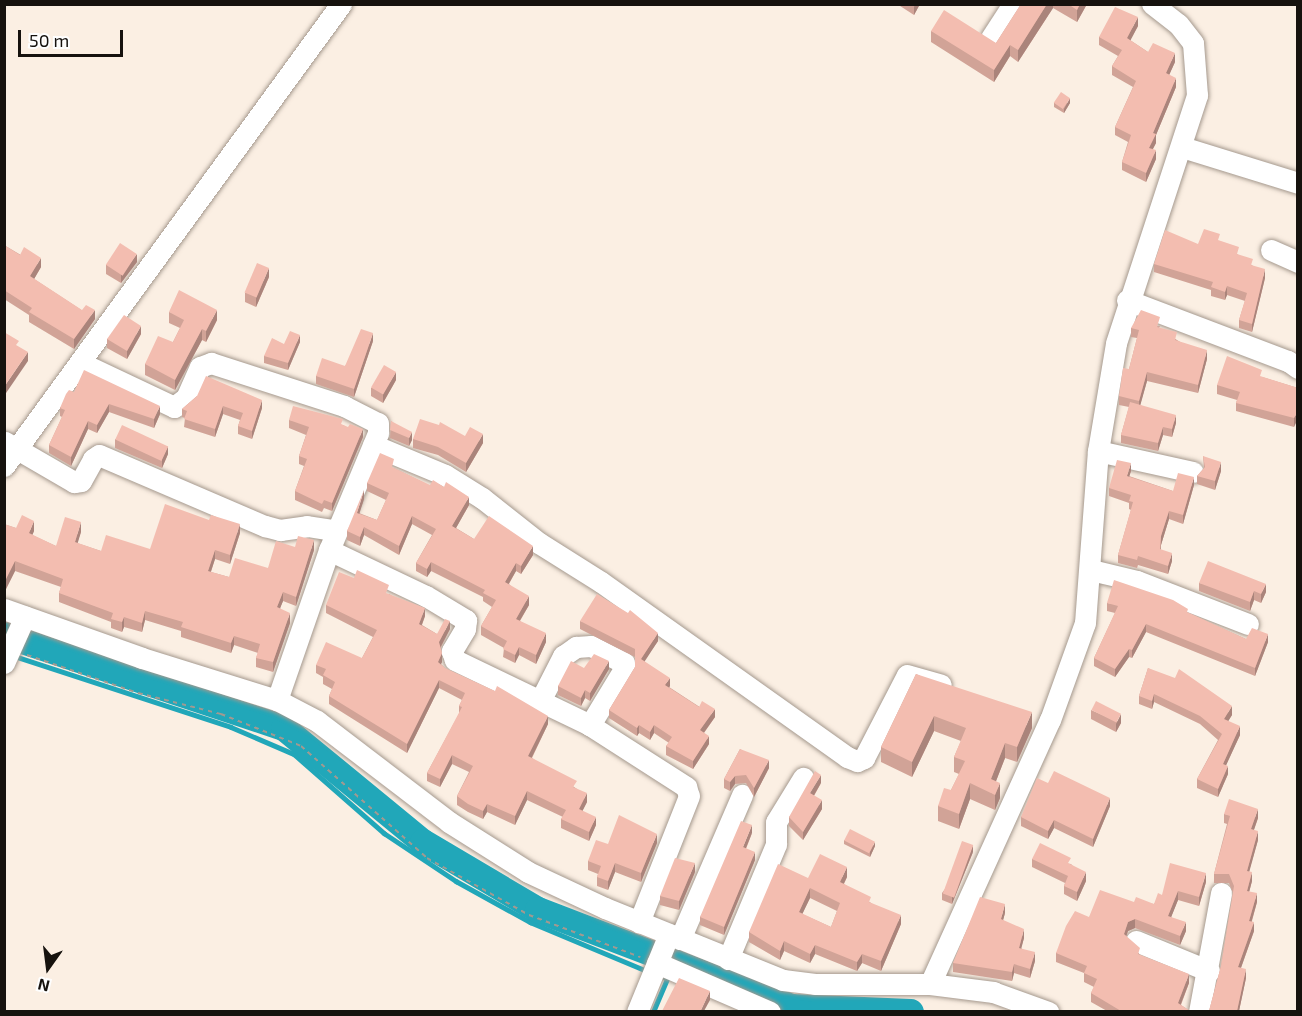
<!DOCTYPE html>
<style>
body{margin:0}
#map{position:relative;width:1302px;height:1016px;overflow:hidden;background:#fbefe3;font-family:"Exo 2",sans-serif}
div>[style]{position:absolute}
.stream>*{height:4.5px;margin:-2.25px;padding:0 2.25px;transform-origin:2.25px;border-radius:2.25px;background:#21a7b9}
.river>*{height:26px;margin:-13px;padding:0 13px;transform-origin:13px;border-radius:13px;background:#21a7b9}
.path>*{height:2px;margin-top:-1px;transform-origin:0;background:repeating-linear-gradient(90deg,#a29990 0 4.5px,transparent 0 9px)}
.roads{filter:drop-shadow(0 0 2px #a5998e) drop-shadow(0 0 2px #a5998e)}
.minor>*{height:21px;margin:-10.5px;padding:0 10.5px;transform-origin:10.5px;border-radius:10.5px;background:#fff}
.wall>*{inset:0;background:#d1a397}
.shaded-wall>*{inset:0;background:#aa847b}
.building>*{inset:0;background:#f3bdb0;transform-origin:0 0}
span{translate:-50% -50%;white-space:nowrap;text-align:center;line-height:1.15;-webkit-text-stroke:4.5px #fefefe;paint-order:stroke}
.frame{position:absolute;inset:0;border:6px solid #16120e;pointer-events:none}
.north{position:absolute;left:18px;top:938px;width:60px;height:60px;-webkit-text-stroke:4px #fefefe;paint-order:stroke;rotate:194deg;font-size:16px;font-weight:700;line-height:24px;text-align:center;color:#16120e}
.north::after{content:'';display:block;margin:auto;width:21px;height:27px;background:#16120e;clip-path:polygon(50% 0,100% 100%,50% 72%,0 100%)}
.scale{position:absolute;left:18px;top:30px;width:105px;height:27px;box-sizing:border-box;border:3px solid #16120e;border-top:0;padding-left:8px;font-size:18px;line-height:21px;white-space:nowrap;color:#16120e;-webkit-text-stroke:4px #fefefe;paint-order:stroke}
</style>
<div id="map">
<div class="stream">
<div style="left:14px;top:656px;width:228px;rotate:18.1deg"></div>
<div style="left:231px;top:727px;width:69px;rotate:23.2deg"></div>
<div style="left:294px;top:754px;width:120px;rotate:41.3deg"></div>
<div style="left:384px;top:833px;width:87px;rotate:33.7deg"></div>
<div style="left:456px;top:881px;width:85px;rotate:29deg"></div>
<div style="left:530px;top:922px;width:127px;rotate:22.7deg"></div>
<div style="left:653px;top:1012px;width:36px;rotate:-67deg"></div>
<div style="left:667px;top:979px;width:10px;rotate:-156deg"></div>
</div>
<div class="river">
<div style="left:4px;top:635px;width:295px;rotate:18.4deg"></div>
<div style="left:284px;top:728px;width:180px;rotate:39.4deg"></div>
<div style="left:423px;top:842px;width:134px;rotate:30.6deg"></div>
<div style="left:538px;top:910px;width:272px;rotate:20.9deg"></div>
<div style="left:792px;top:1007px;width:119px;rotate:2.4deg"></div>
</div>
<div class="path">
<div style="left:27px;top:655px;width:117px;rotate:18.9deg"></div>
<div style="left:138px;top:693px;width:86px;rotate:14.2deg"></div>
<div style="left:221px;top:714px;width:86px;rotate:21.8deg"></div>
<div style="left:301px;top:746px;width:169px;rotate:41.6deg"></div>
<div style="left:427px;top:858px;width:117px;rotate:29.2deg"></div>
<div style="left:529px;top:915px;width:119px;rotate:20.7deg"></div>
</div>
<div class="roads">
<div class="minor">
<div style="left:991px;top:38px;width:40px;rotate:-57.1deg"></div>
<div style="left:1182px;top:147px;width:121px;rotate:17.2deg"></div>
<div style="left:1271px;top:250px;width:30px;rotate:24deg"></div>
<div style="left:1127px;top:300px;width:172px;rotate:20.8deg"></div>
<div style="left:1288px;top:361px;width:12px;rotate:35deg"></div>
<div style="left:81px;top:363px;width:103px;rotate:25.3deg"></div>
<div style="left:174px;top:407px;width:15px;rotate:-37deg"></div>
<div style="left:186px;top:398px;width:34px;rotate:-66deg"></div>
<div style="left:200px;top:367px;width:12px;rotate:-20deg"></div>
<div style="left:211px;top:363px;width:140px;rotate:17.9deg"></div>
<div style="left:344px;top:406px;width:38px;rotate:27deg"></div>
<div style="left:378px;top:423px;width:10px;rotate:90deg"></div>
<div style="left:378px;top:433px;width:127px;rotate:112.7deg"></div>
<div style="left:329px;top:550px;width:159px;rotate:109.1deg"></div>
<div style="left:5px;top:442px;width:80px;rotate:30.1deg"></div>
<div style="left:74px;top:482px;width:7px;rotate:-8deg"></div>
<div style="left:81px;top:481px;width:25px;rotate:-61deg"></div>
<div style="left:93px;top:459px;width:7px;rotate:-34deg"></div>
<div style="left:99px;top:455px;width:181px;rotate:23.2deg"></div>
<div style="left:265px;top:526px;width:16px;rotate:15deg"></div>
<div style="left:280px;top:530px;width:27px;rotate:-8deg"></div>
<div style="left:307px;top:526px;width:30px;rotate:9deg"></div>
<div style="left:373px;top:445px;width:78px;rotate:22.6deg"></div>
<div style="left:445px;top:475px;width:44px;rotate:31.9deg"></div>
<div style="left:482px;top:498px;width:73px;rotate:38.3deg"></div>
<div style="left:539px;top:543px;width:73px;rotate:32.2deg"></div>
<div style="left:601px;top:582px;width:302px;rotate:35.4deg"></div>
<div style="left:847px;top:757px;width:11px;rotate:22deg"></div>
<div style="left:857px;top:761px;width:8px;rotate:-23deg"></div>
<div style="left:864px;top:758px;width:93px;rotate:-62.6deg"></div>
<div style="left:907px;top:675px;width:35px;rotate:16deg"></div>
<div style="left:1098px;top:451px;width:97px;rotate:12.5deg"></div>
<div style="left:4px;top:466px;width:572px;rotate:-53.89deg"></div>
<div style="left:329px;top:550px;width:107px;rotate:25.4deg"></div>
<div style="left:426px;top:596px;width:47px;rotate:31deg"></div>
<div style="left:466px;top:620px;width:9px;rotate:96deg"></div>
<div style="left:465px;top:629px;width:26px;rotate:121deg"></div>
<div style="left:452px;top:651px;width:9px;rotate:72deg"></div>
<div style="left:455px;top:660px;width:148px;rotate:25.7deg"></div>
<div style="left:588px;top:724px;width:117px;rotate:32.7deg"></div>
<div style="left:686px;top:787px;width:9px;rotate:72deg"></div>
<div style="left:689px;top:796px;width:136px;rotate:111.6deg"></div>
<div style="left:1091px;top:570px;width:47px;rotate:13.4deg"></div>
<div style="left:1137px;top:581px;width:119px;rotate:21.2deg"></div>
<div style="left:4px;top:609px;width:146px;rotate:19.5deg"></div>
<div style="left:142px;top:658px;width:141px;rotate:17.3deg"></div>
<div style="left:277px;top:700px;width:45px;rotate:27.7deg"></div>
<div style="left:317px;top:721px;width:166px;rotate:37.4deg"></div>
<div style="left:449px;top:822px;width:93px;rotate:32.3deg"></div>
<div style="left:528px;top:872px;width:85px;rotate:25.1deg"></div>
<div style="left:605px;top:908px;width:192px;rotate:22deg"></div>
<div style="left:783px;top:980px;width:32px;rotate:7deg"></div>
<div style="left:815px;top:984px;width:115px"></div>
<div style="left:930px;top:984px;width:64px;rotate:7.2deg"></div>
<div style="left:993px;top:992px;width:59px;rotate:20deg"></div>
<div style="left:4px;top:663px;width:51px;rotate:-65.9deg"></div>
<div style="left:540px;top:701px;width:51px;rotate:-62.9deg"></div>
<div style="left:563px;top:656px;width:16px;rotate:-35deg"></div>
<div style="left:576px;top:647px;width:15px;rotate:-4deg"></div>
<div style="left:591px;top:646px;width:37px;rotate:27deg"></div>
<div style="left:624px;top:663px;width:6px;rotate:90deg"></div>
<div style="left:624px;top:669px;width:66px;rotate:121.3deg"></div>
<div style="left:680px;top:939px;width:157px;rotate:-66.7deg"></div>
<div style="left:1136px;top:941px;width:79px;rotate:22.3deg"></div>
<div style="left:728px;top:959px;width:125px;rotate:-67.3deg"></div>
<div style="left:776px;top:844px;width:22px;rotate:-90deg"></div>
<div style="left:776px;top:822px;width:52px;rotate:-58.5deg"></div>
<div style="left:657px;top:963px;width:123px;rotate:23.4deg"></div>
<div style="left:930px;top:984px;width:290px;rotate:-65.6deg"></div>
<div style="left:1050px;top:720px;width:103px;rotate:-70.2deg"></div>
<div style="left:1085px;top:623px;width:172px;rotate:-85.7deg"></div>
<div style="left:1098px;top:451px;width:109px;rotate:-80.5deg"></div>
<div style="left:1116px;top:343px;width:261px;rotate:-71.9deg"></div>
<div style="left:1197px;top:95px;width:52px;rotate:-94.4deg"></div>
<div style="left:1193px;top:43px;width:24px;rotate:-128deg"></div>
<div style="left:1178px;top:24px;width:33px;rotate:-142deg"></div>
<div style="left:637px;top:1012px;width:84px;rotate:-67.7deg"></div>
<div style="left:1199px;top:1012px;width:121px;rotate:-79.5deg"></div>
</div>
</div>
<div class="wall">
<div style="clip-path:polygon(897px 4px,920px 4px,914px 15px)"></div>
<div style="clip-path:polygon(1021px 4px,1087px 4px,1077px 22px,1053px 8px,1018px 62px,1010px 56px,994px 82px,931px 42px,931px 31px,996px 43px)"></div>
<div style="clip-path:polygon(1138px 26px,1130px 40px,1148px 52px,1175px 62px,1169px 75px,1176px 87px,1156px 135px,1156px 143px,1153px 149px,1156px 159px,1146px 182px,1122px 170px,1122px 162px,1128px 142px,1115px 135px,1115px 127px,1133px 87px,1112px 75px,1112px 66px,1118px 56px,1099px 45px,1099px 37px)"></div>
<div style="clip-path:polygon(1054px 103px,1070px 103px,1064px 113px,1054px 107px)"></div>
<div style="clip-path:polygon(1220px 241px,1253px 266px,1265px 278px,1252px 332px,1239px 328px,1239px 320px,1245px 301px,1227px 295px,1225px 300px,1211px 296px,1211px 290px,1154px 272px,1154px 264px,1198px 244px)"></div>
<div style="clip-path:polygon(4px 245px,41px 267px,34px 279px,95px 319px,74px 349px,29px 322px,29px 315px,4px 299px)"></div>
<div style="clip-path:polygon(137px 262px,121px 283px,106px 274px,106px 265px)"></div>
<div style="clip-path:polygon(269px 277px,256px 307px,245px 302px,245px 293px)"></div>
<div style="clip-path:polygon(169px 312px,217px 320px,206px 342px,202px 340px,175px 390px,145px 375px,145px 364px,173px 342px,180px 328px,169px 323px)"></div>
<div style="clip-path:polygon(1160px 326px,1159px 328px,1177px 340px,1207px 359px,1198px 393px,1147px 381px,1140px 405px,1176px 423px,1172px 437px,1163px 435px,1158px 451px,1121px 443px,1121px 435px,1129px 407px,1119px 405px,1119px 396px,1129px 369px,1137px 338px,1131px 337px,1131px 328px)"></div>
<div style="clip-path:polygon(141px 334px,127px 359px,107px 348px,107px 339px)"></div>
<div style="clip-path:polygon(373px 341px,354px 397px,316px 384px,316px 376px,345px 366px)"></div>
<div style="clip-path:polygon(300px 342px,288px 370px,264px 363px,264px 356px,284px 344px)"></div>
<div style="clip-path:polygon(1262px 377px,1298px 388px,1294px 427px,1236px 411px,1236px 403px,1237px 400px,1217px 394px,1217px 385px)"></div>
<div style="clip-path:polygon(396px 380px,383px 403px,371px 396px,371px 388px)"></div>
<div style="clip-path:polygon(74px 392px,160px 414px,154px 428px,109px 412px,97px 433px,88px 429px,71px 466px,49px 453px,49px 445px,62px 417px,60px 416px,60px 408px)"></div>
<div style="clip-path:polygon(197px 396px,262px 408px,252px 439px,238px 434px,238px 426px,240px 420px,223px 414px,215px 437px,184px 427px,185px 418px,182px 417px,182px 409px)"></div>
<div style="clip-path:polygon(289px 420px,343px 425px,363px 437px,332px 511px,324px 508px,322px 512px,295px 500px,295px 491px,304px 466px,299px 464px,299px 456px,306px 435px,289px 428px)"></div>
<div style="clip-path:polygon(391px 421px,412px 440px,409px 446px,390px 438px)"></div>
<div style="clip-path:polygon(465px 436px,483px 443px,466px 472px,438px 455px,413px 448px,413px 439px)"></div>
<div style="clip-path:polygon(115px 439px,168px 454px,162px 468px,115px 448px)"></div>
<div style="clip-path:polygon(1203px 456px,1221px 471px,1215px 490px,1197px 484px,1197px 476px,1204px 468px)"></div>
<div style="clip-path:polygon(394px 468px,469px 505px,456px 528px,474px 539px,533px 555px,521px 574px,516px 571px,509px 584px,529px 605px,520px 621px,546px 642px,536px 664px,519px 655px,515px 663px,503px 657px,504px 648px,481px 635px,481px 626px,492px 607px,483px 601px,483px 597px,431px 571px,427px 577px,416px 571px,416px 563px,432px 535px,412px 524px,399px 555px,364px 535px,360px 546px,347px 540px,347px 531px,364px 499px,359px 513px,377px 520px,386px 500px,367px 491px,367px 483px)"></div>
<div style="clip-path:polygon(1131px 471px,1129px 476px,1173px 491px,1194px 485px,1183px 524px,1169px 519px,1161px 545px,1161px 550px,1172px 561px,1168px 574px,1138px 565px,1137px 568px,1118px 563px,1118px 555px,1131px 510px,1129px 509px,1129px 503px,1109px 496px,1109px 488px)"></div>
<div style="clip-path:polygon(4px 524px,16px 528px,34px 531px,32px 535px,56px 546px,81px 532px,77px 543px,101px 551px,150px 549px,240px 533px,230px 564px,215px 559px,211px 572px,229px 577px,268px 568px,295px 547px,314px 550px,296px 606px,283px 601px,280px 608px,290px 623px,273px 672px,256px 667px,256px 658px,258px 653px,234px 645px,231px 653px,181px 637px,181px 631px,145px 620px,142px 632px,124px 627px,122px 632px,111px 628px,111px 622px,59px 602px,59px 593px,61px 587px,15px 571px,6px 589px,4px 588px)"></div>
<div style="clip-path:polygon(1199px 583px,1266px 592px,1261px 603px,1254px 600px,1250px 611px,1199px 591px)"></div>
<div style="clip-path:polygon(389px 594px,425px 616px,422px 625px,437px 634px,450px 629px,441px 647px,442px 662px,441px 664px,445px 668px,548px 724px,532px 758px,577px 789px,587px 802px,582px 811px,596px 825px,589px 841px,561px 828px,561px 819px,563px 817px,527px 800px,515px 825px,487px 812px,483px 819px,468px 812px,457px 805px,457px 796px,469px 772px,452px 764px,440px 787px,427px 781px,427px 773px,459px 714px,459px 706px,462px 700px,439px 688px,407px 753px,329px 704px,329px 696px,332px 689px,323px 684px,323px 677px,316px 673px,316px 665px,362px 658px,373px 637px,326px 613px,326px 605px)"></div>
<div style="clip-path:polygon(1107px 603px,1188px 613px,1246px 639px,1268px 642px,1255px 676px,1146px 632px,1132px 658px,1129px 657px,1115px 677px,1094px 666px,1094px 658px,1115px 613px,1107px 611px)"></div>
<div style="clip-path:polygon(580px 621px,658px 641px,644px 661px,670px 686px,669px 687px,715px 717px,704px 733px,709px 744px,693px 769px,666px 755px,666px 746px,669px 743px,654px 733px,650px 740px,639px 733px,637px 736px,609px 718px,609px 710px,635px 667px,635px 657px,580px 629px)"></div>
<div style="clip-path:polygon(584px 668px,609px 669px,590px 701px,585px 698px,581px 706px,558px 695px,558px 686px)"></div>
<div style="clip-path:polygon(1148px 668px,1232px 715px,1228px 721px,1240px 735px,1226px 765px,1228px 774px,1218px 797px,1197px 788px,1197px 779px,1218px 740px,1200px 724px,1154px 702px,1152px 709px,1139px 704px,1139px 696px)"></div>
<div style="clip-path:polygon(916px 674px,1032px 728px,1017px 762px,1005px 758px,996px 781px,1000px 798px,995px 810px,970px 799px,959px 829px,938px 821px,938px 806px,951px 790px,959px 774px,954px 772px,954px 757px,961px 741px,934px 731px,912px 777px,881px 762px,881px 747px)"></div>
<div style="clip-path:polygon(1091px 710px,1121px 723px,1116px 732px,1091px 719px)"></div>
<div style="clip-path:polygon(740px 749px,769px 768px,754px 797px,746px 783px,735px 784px,730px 791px,724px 788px,724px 779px)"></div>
<div style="clip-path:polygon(821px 783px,814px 796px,822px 809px,803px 840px,789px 826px,789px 817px)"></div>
<div style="clip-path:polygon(1048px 783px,1110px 806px,1093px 847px,1054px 828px,1048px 839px,1021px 826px,1021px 817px)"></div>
<div style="clip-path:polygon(1224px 814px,1258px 818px,1254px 830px,1258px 840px,1249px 871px,1252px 881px,1249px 892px,1257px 902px,1252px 921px,1254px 931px,1241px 968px,1246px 978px,1239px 1011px,1207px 1011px,1209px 1011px,1221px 966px,1233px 893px,1229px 883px,1214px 883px,1214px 874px,1227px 824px,1224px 823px)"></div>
<div style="clip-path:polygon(752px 833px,746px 849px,755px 860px,724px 935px,700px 925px,700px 917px)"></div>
<div style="clip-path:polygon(844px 840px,875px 846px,870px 857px,844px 844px)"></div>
<div style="clip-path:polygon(657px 843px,641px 882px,615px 872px,608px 890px,597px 886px,597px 877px,598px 874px,588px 870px,588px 861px,608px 844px)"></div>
<div style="clip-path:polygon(973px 852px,952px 904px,942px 900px,942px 893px)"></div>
<div style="clip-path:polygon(1032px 859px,1071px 864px,1086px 881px,1077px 901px,1064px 894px,1064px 886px,1065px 883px,1032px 867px)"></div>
<div style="clip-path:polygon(695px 872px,679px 910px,660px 905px,660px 896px)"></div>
<div style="clip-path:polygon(evenodd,847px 877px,844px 884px,901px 924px,881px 971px,862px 963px,857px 971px,815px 954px,810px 963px,784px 951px,780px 960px,749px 942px,749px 932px,808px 878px,847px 877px,810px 898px,837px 911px,831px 927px,802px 914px,810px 898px)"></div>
<div style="clip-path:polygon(1206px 882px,1199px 906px,1178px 900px,1171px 917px,1186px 931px,1180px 945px,1135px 928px,1128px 931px,1126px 936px,1140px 955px,1189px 983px,1181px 1005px,1190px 1011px,1107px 1011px,1091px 1002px,1091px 993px,1094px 987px,1084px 982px,1084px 973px,1056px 962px,1056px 953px,1089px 917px,1134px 902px,1154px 904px,1162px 895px)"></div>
<div style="clip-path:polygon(1005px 913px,1003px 920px,1024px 938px,1021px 948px,1035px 961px,1030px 978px,1014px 973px,1012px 981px,953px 972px,953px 963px)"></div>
</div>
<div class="shaded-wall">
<div style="clip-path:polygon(915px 4px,920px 4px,914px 15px,914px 7px)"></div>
<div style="clip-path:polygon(1047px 4px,1053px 4px,1053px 8px,1018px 62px,1018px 50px)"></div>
<div style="clip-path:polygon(1080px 4px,1087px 4px,1077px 22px,1077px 10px)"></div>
<div style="clip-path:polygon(1138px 17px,1138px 26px,1127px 47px,1127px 38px)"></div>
<div style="clip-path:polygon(1010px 45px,1010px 56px,994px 82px,994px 70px)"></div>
<div style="clip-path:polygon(1175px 53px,1175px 62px,1166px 82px,1166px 73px)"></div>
<div style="clip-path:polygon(1176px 78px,1176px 87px,1156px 135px,1156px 143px,1149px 156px,1149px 148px,1153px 133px)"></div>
<div style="clip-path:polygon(1070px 98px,1070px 103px,1064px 113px,1064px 109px)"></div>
<div style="clip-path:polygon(1156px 150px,1156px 159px,1146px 182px,1146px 173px)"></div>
<div style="clip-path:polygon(137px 254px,137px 262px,121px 283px,121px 275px)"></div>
<div style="clip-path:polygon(41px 258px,41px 267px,30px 286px,30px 276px)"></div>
<div style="clip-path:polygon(269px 268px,269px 277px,256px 307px,256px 298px)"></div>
<div style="clip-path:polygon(1265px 269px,1265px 278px,1252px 332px,1252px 324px)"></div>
<div style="clip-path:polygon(1227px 286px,1227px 295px,1225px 300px,1225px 292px)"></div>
<div style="clip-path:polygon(95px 310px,95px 319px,74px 349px,74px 339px)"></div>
<div style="clip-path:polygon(217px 310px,217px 320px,206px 342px,206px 331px)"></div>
<div style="clip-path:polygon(141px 326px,141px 334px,127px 359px,127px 351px)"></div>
<div style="clip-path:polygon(202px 329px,202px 340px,175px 390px,175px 380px)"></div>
<div style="clip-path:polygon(373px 333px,373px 341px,354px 397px,354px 389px)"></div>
<div style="clip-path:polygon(300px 335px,300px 342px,288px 370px,288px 363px)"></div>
<div style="clip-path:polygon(1207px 350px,1207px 359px,1198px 393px,1198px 385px)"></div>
<div style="clip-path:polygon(28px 352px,28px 361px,4px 396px,4px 387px)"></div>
<div style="clip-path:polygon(396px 372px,396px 380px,383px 403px,383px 394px)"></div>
<div style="clip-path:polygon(1147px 372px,1147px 381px,1139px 410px,1139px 401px)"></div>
<div style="clip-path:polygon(262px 400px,262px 408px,252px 439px,252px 431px)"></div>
<div style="clip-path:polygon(109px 404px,109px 412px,97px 433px,97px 425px)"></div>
<div style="clip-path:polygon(160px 406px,160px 414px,154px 428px,154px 419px)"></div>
<div style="clip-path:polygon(223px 406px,223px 414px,215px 437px,215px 429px)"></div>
<div style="clip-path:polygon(1298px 411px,1298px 419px,1294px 427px,1294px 418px)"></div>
<div style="clip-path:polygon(1176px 415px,1176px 423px,1172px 437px,1172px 429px)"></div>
<div style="clip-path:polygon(88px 421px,88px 429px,71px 466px,71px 457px)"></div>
<div style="clip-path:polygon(1163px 427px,1163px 435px,1158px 451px,1158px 443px)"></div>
<div style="clip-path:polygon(363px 429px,363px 437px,332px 511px,332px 503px)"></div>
<div style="clip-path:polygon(412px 432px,412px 440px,409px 446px,409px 438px)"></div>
<div style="clip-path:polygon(483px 434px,483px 443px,466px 472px,466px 463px)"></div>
<div style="clip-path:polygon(168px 446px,168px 454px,162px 468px,162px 459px)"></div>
<div style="clip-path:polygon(1221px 462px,1221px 471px,1215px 490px,1215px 481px)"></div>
<div style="clip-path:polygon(1131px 463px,1131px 471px,1127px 484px,1127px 476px)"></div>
<div style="clip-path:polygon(1194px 477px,1194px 485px,1183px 524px,1183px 515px)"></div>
<div style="clip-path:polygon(364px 490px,364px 499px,357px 521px,357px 513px)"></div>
<div style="clip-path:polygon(469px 497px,469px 505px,452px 535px,452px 526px)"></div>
<div style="clip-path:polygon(1169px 511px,1169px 519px,1161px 545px,1160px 558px,1161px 536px)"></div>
<div style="clip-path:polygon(412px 516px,412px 524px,399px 555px,399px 546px)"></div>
<div style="clip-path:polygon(34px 521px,34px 531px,29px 543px,29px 533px)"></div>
<div style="clip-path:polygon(81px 522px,81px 532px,75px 552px,75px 542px)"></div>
<div style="clip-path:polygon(240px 524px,240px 533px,230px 564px,230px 555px)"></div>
<div style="clip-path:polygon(364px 527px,364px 535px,360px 546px,360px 537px)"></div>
<div style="clip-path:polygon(314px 540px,314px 550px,296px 606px,296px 597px)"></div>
<div style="clip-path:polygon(533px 546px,533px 555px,521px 574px,521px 566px)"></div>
<div style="clip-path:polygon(215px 550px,215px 559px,208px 580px,208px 571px)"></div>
<div style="clip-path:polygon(1172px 553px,1172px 561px,1168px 574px,1168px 566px)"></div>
<div style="clip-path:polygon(15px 561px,15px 571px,6px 589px,6px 579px)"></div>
<div style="clip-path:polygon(431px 562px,431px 571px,427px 577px,427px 569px)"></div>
<div style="clip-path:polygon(516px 563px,516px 571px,505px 590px,505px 582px)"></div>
<div style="clip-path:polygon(1266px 584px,1266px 592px,1261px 603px,1261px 594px)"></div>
<div style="clip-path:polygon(1254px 591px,1254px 600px,1250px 611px,1250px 602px)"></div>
<div style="clip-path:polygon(283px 592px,283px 601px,277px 616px,277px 607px)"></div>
<div style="clip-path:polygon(529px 596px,529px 605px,516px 627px,516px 619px)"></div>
<div style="clip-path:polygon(425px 608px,425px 616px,419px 632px,419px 624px)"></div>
<div style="clip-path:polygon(145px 611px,145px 620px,142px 632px,142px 623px)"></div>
<div style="clip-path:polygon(290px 613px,290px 623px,273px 672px,273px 662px)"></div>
<div style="clip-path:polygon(124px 617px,124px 627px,122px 632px,122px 622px)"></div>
<div style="clip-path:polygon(450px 621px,450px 629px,439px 650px,439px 642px)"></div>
<div style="clip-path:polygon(1146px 624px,1146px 632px,1132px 658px,1132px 650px)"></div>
<div style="clip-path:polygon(546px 633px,546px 642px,536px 664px,536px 655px)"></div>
<div style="clip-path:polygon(658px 633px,658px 641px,641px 667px,641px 659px)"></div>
<div style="clip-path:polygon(1268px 634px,1268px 642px,1255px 676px,1255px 668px)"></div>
<div style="clip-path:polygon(234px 636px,234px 645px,231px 653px,231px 643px)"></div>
<div style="clip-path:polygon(519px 647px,519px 655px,515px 663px,515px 655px)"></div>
<div style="clip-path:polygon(1129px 649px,1129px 657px,1115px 677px,1115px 669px)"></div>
<div style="clip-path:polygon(442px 653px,442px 662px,438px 670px,438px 662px)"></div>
<div style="clip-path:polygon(609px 661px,609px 669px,590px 701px,590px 693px)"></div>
<div style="clip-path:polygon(670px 678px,670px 686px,665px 693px,665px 685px)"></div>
<div style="clip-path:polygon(439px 680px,439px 688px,407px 753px,407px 744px)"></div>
<div style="clip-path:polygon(585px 690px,585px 698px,581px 706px,581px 698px)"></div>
<div style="clip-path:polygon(1154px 694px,1154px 702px,1152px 709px,1152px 701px)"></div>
<div style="clip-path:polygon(1232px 706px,1232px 715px,1224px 728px,1224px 719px)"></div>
<div style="clip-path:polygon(715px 709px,715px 717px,700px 738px,700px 730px)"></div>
<div style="clip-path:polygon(1032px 712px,1032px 728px,1017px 762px,1017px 747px)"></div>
<div style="clip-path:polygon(1121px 714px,1121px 723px,1116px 732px,1116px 724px)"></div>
<div style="clip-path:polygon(548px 716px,548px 724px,528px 765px,528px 756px)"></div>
<div style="clip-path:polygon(934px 716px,934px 731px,912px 777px,912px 762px)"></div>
<div style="clip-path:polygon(639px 725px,639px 733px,637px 736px,637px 728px)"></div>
<div style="clip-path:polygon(654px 725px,654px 733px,650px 740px,650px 732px)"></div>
<div style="clip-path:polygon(1240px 726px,1240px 735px,1223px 772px,1223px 764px)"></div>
<div style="clip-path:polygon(709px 736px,709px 744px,693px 769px,693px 761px)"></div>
<div style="clip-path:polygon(1005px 743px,1005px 758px,991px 794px,991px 779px)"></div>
<div style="clip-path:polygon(452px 755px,452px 764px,440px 787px,440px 779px)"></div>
<div style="clip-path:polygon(769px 760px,769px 768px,754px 797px,754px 788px)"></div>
<div style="clip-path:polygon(1228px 766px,1228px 774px,1218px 797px,1218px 789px)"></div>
<div style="clip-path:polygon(821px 775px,821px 783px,810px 802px,810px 793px)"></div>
<div style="clip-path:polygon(735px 776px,735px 784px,730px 791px,730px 782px)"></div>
<div style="clip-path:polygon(970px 783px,970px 799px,959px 829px,959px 814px)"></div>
<div style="clip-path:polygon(1000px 783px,1000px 798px,995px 810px,995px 795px)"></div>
<div style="clip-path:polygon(527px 791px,527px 800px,515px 825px,515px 816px)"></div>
<div style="clip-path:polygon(587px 793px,587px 802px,579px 818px,579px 809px)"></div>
<div style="clip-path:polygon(1110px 798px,1110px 806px,1093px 847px,1093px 839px)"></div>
<div style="clip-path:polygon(822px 800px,822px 809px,803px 840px,803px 832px)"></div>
<div style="clip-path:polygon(487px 804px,487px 812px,483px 819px,483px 811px)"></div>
<div style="clip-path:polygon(1258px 809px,1258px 818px,1251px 838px,1251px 829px)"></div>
<div style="clip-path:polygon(596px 817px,596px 825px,589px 841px,589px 832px)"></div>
<div style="clip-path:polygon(1054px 820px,1054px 828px,1048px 839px,1048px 831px)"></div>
<div style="clip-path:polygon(752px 825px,752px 833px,743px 855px,743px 847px)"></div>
<div style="clip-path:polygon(1258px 831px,1258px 840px,1247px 880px,1247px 871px)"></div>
<div style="clip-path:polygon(657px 834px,657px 843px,641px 882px,641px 873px)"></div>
<div style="clip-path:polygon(875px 842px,875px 846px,870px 857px,870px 852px)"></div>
<div style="clip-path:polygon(973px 845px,973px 852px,952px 904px,952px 897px)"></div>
<div style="clip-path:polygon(755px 852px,755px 860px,724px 935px,724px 927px)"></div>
<div style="clip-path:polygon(615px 863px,615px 872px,608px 890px,608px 881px)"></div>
<div style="clip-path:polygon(695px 863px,695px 872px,679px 910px,679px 901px)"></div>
<div style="clip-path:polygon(847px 867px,847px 877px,840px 891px,840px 882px)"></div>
<div style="clip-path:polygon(1086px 872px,1086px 881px,1077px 901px,1077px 892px)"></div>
<div style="clip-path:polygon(1252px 872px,1252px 881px,1247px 900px,1247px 891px)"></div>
<div style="clip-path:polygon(1206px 873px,1206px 882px,1199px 906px,1199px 897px)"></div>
<div style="clip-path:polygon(810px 888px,810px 898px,799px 921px,799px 912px)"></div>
<div style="clip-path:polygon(1178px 891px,1178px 900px,1168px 925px,1168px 916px)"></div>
<div style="clip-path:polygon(1257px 893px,1257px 902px,1249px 930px,1249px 921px)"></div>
<div style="clip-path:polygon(1005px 904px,1005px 913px,1001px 928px,1001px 919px)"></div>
<div style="clip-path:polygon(901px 915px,901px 924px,881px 971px,881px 961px)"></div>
<div style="clip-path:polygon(1135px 919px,1135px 928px,1128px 931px,1124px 943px,1124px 934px,1128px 922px)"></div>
<div style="clip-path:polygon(1186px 922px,1186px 931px,1180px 945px,1180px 936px)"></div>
<div style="clip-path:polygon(1254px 922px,1254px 931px,1238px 976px,1238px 967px)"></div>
<div style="clip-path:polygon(1024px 929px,1024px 938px,1019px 957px,1019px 948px)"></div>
<div style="clip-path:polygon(784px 941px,784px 951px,780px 960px,780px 951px)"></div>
<div style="clip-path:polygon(815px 945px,815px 954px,810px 963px,810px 954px)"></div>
<div style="clip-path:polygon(1035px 952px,1035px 961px,1030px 978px,1030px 969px)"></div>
<div style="clip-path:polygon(862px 954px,862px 963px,857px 971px,857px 962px)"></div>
<div style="clip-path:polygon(1014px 964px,1014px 973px,1012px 981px,1012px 972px)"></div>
<div style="clip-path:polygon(1246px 969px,1246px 978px,1239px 1011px,1237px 1011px)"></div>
<div style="clip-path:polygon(1189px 974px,1189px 983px,1178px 1011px,1178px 1003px)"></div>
<div style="clip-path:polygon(710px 991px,710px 1000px,704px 1011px,701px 1010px)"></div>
</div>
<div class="building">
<div style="clip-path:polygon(1021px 4px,1047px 4px,1018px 50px,1010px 45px,994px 70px,931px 31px,944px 10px,996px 43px)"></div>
<div style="clip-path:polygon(1068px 4px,1080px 4px,1077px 10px)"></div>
<div style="clip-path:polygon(1115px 7px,1138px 17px,1127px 38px,1148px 52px,1153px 43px,1175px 53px,1166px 73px,1176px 78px,1153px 133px,1156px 134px,1149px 148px,1156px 150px,1146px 173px,1122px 162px,1131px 135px,1115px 127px,1136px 81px,1112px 66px,1122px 50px,1099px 37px)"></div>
<div style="left:1061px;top:92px;width:11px;height:13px;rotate:34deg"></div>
<div style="clip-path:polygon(1204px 229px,1220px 234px,1218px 240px,1239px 247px,1237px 254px,1253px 259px,1251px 265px,1265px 269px,1252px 324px,1239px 320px,1247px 293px,1227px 286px,1225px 292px,1211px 287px,1213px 282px,1154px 264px,1165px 230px,1198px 244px)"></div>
<div style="left:120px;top:243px;width:20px;height:26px;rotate:33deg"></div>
<div style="clip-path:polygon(4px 245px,20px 255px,24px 247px,41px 258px,30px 276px,82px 310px,86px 305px,95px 310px,74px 339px,29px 312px,32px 308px,4px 290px)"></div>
<div style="left:257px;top:263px;width:13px;height:32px;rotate:23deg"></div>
<div style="clip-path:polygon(179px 290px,217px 310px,206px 331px,202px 329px,175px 380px,145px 364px,158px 336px,173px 342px,184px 320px,169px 312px)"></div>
<div style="clip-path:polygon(1141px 310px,1160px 317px,1157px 327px,1177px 332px,1175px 340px,1207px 350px,1198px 385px,1147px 372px,1139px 401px,1119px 396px,1123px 368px,1129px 369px,1139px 330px,1131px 328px)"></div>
<div style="clip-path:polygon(124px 315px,141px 326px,127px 351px,107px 339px)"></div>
<div style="clip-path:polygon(361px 329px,373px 333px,354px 389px,316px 376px,322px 358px,345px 366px)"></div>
<div style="clip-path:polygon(290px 331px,300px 335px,288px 363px,264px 356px,272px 338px,284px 344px)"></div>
<div style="clip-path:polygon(4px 332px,19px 341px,16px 345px,28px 352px,4px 387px)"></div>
<div style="clip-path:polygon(1227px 356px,1262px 370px,1260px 376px,1298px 388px,1298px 411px,1294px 418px,1236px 403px,1240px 392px,1217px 385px)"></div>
<div style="left:384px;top:365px;width:14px;height:26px;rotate:30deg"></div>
<div style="clip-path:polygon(84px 370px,160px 406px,154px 419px,109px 404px,97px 425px,88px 421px,71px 457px,49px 445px,65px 410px,60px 408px,66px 394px,69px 390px,74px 392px)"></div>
<div style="clip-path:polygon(206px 376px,262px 400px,252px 431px,238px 426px,243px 413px,223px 406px,215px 429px,184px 419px,187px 411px,182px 409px,197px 396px)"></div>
<div style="clip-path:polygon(1130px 402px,1176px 415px,1172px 429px,1163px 427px,1158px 443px,1121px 435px)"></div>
<div style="clip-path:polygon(293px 406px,343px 419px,341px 424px,348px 427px,350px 424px,363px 429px,332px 503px,324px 500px,322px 504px,295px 491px,307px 459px,299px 456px,309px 427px,289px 420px)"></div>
<div style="clip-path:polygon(420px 419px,439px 425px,440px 422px,465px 436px,470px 427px,483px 434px,466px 463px,438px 447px,413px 439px)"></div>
<div style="clip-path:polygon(391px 421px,412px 432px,409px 438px,390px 430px)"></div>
<div style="left:122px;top:425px;width:51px;height:16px;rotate:25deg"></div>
<div style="clip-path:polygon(380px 453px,394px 459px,392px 467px,430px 485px,433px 480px,444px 487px,446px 482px,469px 497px,452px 526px,474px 539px,489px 516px,533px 546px,521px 566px,516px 563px,505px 582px,529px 596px,516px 619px,546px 633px,536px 655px,519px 647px,515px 655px,503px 649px,507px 641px,481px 626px,496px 600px,483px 593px,485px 590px,431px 562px,427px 569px,416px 563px,436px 529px,412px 516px,399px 546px,364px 527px,360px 537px,347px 531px,364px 490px,357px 513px,377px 520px,389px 493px,367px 483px)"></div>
<div style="clip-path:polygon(1203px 456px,1221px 462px,1215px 481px,1197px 476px,1205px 467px)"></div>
<div style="clip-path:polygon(1117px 460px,1131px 463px,1127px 476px,1173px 491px,1178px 473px,1194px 477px,1183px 515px,1169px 511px,1161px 536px,1160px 549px,1172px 553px,1168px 566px,1138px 556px,1137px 560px,1118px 555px,1133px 502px,1129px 501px,1131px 495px,1109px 488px)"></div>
<div style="clip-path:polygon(165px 504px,209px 520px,211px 515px,240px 524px,230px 555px,215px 550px,208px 571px,229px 577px,235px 558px,268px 568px,276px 541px,295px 547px,298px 536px,314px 540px,296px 597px,283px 592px,277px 607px,290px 613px,273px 662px,256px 658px,260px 644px,234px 636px,231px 643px,181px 627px,183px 622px,145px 611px,142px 623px,124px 617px,122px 622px,111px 619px,113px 613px,59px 593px,63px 579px,15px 561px,6px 579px,4px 579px,4px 524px,16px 528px,22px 515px,34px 521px,29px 533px,56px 546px,65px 517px,81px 522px,75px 542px,101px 551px,106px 535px,150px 549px)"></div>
<div style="clip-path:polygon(1208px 561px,1266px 584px,1261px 594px,1254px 591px,1250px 602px,1199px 583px)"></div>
<div style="clip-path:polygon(357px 570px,389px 585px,386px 593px,425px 608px,419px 624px,437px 634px,445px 619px,450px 621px,439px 642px,442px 653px,438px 662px,445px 668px,495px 691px,497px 686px,548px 716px,528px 756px,577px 781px,573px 787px,587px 793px,579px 809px,596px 817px,589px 832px,561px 819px,566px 810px,527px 791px,515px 816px,487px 804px,483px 811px,468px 804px,457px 796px,473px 766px,452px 755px,440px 779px,427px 773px,462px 707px,459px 706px,465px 693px,439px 680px,407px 744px,329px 696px,335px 682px,323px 675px,326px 669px,316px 665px,326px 642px,362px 658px,377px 630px,326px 605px,339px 572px,354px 578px)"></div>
<div style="clip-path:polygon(1114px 580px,1173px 600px,1188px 609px,1187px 612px,1246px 639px,1252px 628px,1268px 634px,1255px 668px,1146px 624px,1132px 650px,1129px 649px,1115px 669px,1094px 658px,1118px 606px,1107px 603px)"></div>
<div style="clip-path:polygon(597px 594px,628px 613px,630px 610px,658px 633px,641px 659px,670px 678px,665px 685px,699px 707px,702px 701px,715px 709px,700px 730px,709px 736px,693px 761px,666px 746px,672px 737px,654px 725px,650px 732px,639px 725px,637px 728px,609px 710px,635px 667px,635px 649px,580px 621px)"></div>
<div style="clip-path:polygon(594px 654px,609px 661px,590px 693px,585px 690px,581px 698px,558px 686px,571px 661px,584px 668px)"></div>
<div style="clip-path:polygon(1148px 668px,1175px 678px,1179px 669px,1232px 706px,1224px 719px,1240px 726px,1223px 764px,1228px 766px,1218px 789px,1197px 779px,1222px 734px,1200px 716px,1154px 694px,1152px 701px,1139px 696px)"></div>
<div style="clip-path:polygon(916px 674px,1032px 712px,1017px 747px,1005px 743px,991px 779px,1000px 783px,995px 795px,970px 783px,959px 814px,938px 806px,944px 788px,951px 790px,965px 761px,954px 757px,966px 728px,934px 716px,912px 762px,881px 747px)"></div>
<div style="left:1096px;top:701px;width:28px;height:10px;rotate:27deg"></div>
<div style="clip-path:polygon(740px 749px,769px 760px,754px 788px,746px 775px,735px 776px,730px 782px,724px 779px)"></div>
<div style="clip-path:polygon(815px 771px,821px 775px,810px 793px,822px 800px,803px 832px,789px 817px)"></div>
<div style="clip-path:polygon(1054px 771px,1110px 798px,1093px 839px,1054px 820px,1048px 831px,1021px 817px,1037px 778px,1048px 783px)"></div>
<div style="clip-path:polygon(1229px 799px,1258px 809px,1251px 829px,1258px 831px,1247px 871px,1252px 872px,1247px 891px,1257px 893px,1249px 921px,1254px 922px,1238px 967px,1246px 969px,1237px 1011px,1207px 1011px,1209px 1011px,1221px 966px,1234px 886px,1229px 874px,1214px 874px,1230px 816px,1224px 814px)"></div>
<div style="clip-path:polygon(619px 815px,657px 834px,641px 873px,615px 863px,608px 881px,597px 877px,601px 866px,588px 861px,596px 840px,608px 844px)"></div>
<div style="clip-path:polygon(741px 821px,752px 825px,743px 847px,755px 852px,724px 927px,700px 917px)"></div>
<div style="left:850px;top:829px;width:28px;height:13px;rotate:27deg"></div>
<div style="left:962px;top:841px;width:12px;height:56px;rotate:20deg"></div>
<div style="clip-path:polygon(1040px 843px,1071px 858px,1068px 863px,1086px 872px,1077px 892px,1064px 886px,1068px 876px,1032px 859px)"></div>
<div style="clip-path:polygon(evenodd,820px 854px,847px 867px,840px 882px,871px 897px,869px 902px,901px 915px,881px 961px,862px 954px,857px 962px,815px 945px,810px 954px,784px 941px,780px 951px,749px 932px,778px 864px,808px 878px,820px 854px,810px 888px,840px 903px,831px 927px,799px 912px,810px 888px)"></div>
<div style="clip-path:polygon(675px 858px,695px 863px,679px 901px,660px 896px)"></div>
<div style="clip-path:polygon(1170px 863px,1206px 873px,1199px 897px,1178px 891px,1168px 916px,1186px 922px,1180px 936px,1135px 919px,1128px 922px,1124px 934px,1140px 948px,1138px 954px,1189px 974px,1178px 1003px,1190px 1011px,1121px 1011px,1091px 993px,1097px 979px,1084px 973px,1087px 966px,1056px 953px,1066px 926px,1075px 911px,1089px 917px,1100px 890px,1134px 902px,1136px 897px,1154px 904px,1158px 893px,1162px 895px)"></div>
<div style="clip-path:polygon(980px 897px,1005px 904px,1001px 919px,1024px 929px,1019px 948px,1035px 952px,1030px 969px,1014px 964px,1012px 972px,953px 963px)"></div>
<div style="clip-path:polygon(679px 978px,710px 991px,701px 1010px,705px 1011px,662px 1011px)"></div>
</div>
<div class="frame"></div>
<div class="north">N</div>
<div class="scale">50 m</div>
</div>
